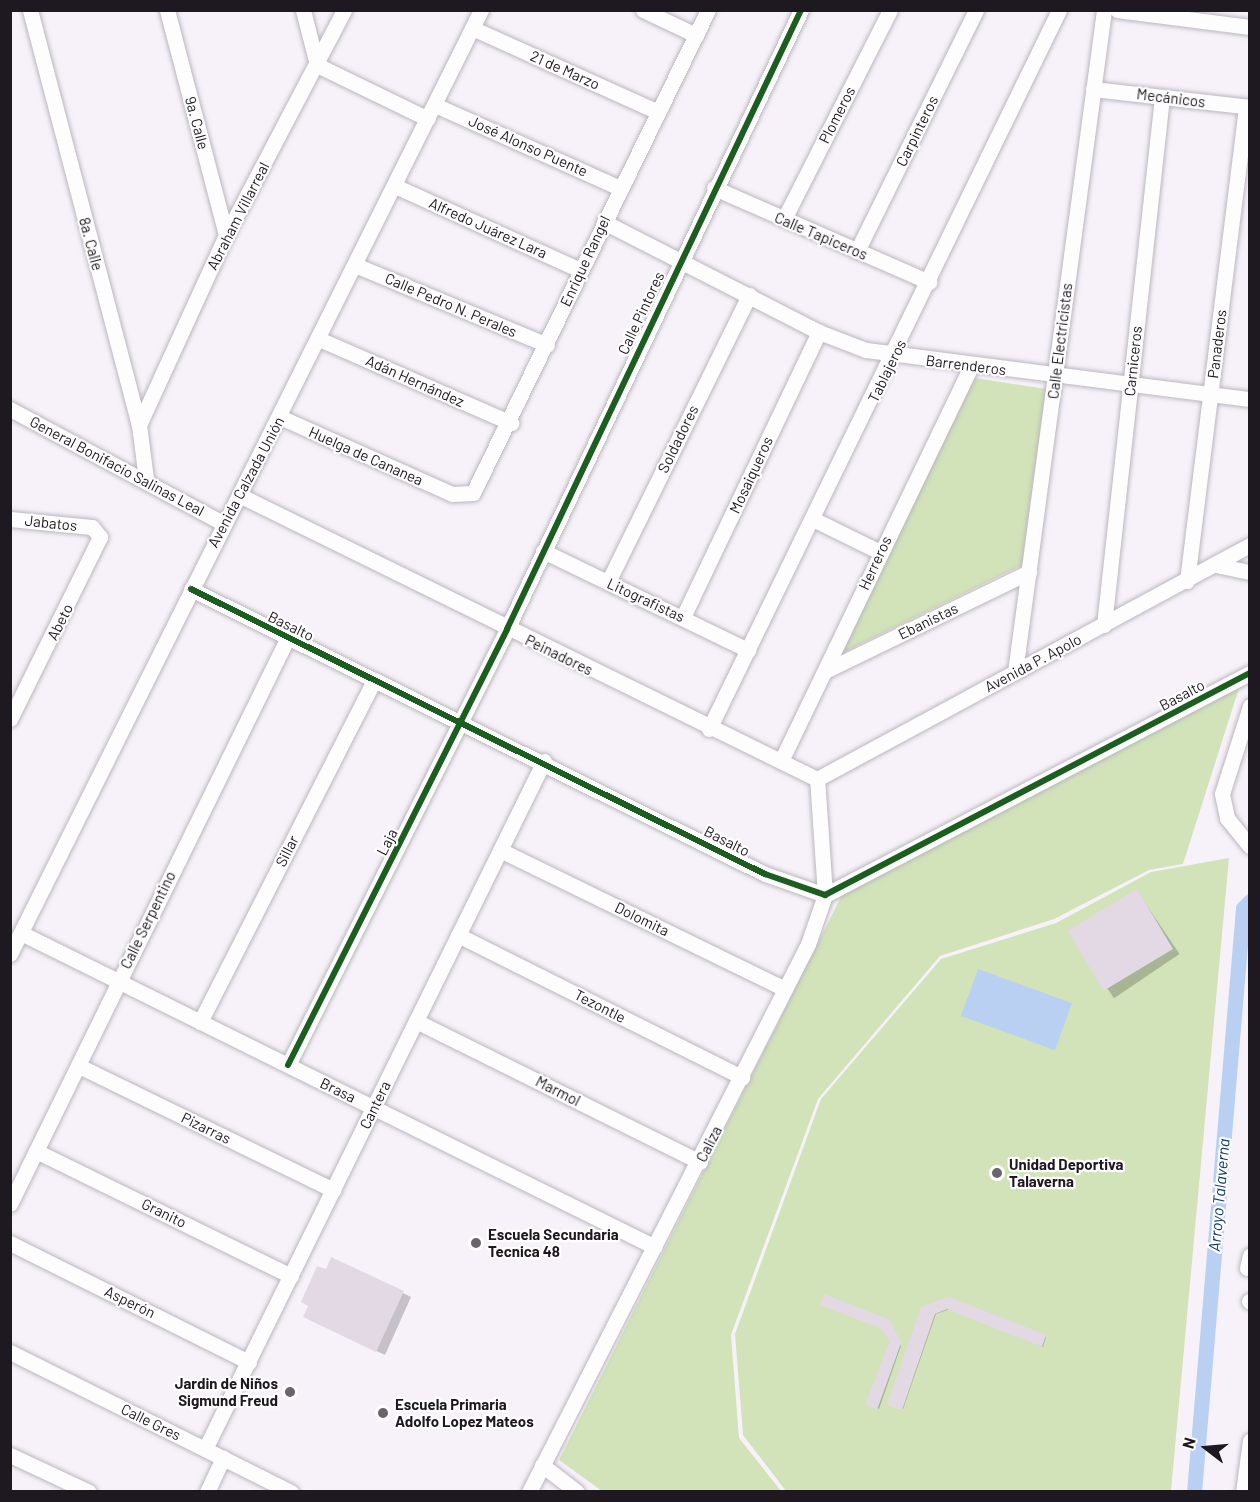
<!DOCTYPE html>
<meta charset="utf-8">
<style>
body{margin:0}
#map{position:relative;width:1260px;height:1502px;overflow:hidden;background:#f7f2fa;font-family:Barlow,sans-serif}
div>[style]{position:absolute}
.green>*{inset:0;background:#d2e3b9}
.water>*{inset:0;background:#b9d0f3;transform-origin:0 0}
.shadow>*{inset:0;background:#0003;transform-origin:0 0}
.canal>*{height:15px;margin:-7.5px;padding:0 7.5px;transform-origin:7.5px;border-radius:7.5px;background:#b9d0f3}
.building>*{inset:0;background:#e2d9e5;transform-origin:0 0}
.roads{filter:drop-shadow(0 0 2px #bbb6be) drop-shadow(0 0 2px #bbb6be)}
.minor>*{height:15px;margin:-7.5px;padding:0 7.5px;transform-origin:7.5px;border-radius:7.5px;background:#fefdfe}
.cycleway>*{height:6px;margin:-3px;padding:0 3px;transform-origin:3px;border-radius:3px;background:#1b5e20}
.dots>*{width:16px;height:16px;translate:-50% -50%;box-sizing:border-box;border:3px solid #fff;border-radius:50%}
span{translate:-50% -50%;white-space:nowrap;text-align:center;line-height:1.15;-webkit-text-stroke:4.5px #fff;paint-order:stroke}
.street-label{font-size:15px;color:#1e1821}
.poi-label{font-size:15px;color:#1e1821;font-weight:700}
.left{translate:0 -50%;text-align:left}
.right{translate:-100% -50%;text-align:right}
.water-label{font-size:16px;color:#113969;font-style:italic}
.frame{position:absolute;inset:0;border:12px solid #1e1821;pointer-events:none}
.north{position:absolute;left:1176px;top:1418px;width:60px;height:60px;-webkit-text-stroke:4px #fff;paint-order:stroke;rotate:286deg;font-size:16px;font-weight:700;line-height:24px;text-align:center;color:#1e1821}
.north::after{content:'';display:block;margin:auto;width:21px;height:27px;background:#1e1821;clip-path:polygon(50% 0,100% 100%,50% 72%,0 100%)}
</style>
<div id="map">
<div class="green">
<div style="clip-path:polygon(975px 378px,1046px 389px,1022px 565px,838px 655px)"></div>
<div style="clip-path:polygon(1240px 685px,1183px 864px,1149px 870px,1054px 919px,940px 956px,818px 1099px,731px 1335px,739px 1438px,781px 1491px,602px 1491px,559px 1460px,843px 893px)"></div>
<div style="clip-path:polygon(1229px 858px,1171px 1491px,786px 1491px,743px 1435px,735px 1334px,821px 1099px,941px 959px,1056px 923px,1151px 872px)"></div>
</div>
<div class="water">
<div style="left:978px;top:969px;width:100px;height:50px;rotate:20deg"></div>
</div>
<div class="shadow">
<div style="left:1137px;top:891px;width:76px;height:79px;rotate:56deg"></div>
<div style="clip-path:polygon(403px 1293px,411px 1297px,385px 1355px,313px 1321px)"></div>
<div style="clip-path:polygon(949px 1299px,1046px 1337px,1043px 1347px,950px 1309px,936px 1314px,903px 1409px,890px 1405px,922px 1309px)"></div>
<div style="clip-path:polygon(889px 1321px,901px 1346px,879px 1409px,867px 1404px,891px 1341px)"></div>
</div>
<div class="canal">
<div style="left:1194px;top:1492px;width:586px;rotate:-85.2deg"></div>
<div style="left:1243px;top:908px;width:10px;rotate:-45deg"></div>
</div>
<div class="building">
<div style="left:1137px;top:889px;width:70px;height:81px;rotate:59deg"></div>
<div style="clip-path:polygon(331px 1257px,404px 1291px,376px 1352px,303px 1317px,308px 1306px,301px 1302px,317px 1266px,326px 1269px)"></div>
<div style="clip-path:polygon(824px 1294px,890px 1320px,901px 1343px,877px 1410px,865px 1405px,890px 1341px,880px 1328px,820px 1305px)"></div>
<div style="clip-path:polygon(949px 1297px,1046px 1335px,1042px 1347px,947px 1309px,935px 1314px,902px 1410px,887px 1405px,921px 1307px)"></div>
</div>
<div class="roads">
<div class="minor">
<div style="left:30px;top:10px;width:429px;rotate:75.3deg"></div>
<div style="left:139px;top:425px;width:54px;rotate:82.6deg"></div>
<div style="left:167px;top:10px;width:233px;rotate:75.3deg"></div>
<div style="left:303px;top:10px;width:57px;rotate:75.7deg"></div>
<div style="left:317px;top:65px;width:123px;rotate:25.9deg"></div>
<div style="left:643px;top:10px;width:59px;rotate:25.3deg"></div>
<div style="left:1117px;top:10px;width:134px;rotate:7.3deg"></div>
<div style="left:472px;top:28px;width:204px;rotate:24.3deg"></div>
<div style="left:1093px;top:89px;width:158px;rotate:6.5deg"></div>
<div style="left:435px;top:105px;width:203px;rotate:24.2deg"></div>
<div style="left:395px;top:186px;width:203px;rotate:24.4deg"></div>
<div style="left:714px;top:188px;width:235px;rotate:23.6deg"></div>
<div style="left:784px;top:219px;width:234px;rotate:-63.1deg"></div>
<div style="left:604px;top:222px;width:242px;rotate:27.1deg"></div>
<div style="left:819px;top:332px;width:50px;rotate:21deg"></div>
<div style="left:866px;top:350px;width:387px;rotate:7.3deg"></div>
<div style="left:857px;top:251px;width:269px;rotate:-63.7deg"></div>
<div style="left:355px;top:265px;width:208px;rotate:22.6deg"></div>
<div style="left:319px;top:339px;width:210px;rotate:23.6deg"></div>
<div style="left:10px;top:409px;width:242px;rotate:28.2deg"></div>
<div style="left:280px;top:417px;width:188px;rotate:24.1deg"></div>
<div style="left:452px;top:494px;width:21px;rotate:-3deg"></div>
<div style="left:473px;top:493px;width:537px;rotate:-64.06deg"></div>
<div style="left:139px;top:425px;width:209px;rotate:-65.4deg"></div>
<div style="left:226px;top:235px;width:254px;rotate:-62.3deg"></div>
<div style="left:239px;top:495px;width:644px;rotate:26.17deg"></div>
<div style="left:10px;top:519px;width:82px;rotate:5.6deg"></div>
<div style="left:92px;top:527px;width:13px;rotate:51deg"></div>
<div style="left:100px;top:537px;width:203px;rotate:116.3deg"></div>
<div style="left:813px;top:519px;width:75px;rotate:26.2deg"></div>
<div style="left:543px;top:551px;width:228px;rotate:25.8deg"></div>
<div style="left:1216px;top:565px;width:35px;rotate:12deg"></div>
<div style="left:1187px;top:581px;width:478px;rotate:-82.9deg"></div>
<div style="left:608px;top:582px;width:320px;rotate:-63.8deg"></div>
<div style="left:191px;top:589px;width:641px;rotate:26.41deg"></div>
<div style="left:765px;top:874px;width:64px;rotate:19.3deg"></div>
<div style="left:825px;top:895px;width:479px;rotate:-27.6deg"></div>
<div style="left:683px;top:617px;width:316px;rotate:-64.5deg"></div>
<div style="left:1104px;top:625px;width:531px;rotate:-83.73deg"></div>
<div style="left:827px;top:670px;width:225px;rotate:-25.9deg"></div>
<div style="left:1015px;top:672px;width:668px;rotate:-82.34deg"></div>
<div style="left:1250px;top:706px;width:92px;rotate:107.7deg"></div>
<div style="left:1222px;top:794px;width:25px;rotate:78deg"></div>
<div style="left:1227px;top:818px;width:36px;rotate:51deg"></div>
<div style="left:709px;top:729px;width:800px;rotate:-64.04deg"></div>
<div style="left:781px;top:761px;width:440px;rotate:-64.3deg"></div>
<div style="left:817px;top:779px;width:492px;rotate:-28.4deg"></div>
<div style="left:500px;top:850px;width:317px;rotate:26deg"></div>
<div style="left:21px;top:933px;width:707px;rotate:26.35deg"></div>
<div style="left:458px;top:935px;width:318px;rotate:26.6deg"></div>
<div style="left:10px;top:954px;width:1055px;rotate:-63.48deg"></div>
<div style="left:416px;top:1021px;width:317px;rotate:26.4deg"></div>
<div style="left:200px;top:1022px;width:384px;rotate:-63deg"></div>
<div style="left:288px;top:1065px;width:488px;rotate:-63.3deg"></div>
<div style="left:507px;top:629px;width:685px;rotate:-64.59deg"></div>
<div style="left:79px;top:1066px;width:283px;rotate:26deg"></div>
<div style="left:36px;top:1151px;width:284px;rotate:26.1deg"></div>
<div style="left:10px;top:1204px;width:631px;rotate:-63.88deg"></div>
<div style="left:10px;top:1243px;width:267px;rotate:26.5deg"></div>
<div style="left:1247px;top:1268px;width:13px;rotate:-77deg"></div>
<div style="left:1249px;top:1301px;width:1px;rotate:45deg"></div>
<div style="left:10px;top:1352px;width:314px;rotate:26.5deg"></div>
<div style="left:205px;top:1449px;width:767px;rotate:-63.77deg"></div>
<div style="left:10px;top:1455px;width:87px;rotate:25.1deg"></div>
<div style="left:542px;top:1465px;width:44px;rotate:37.6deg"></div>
<div style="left:207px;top:1492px;width:38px;rotate:-65deg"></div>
<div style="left:529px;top:1492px;width:615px;rotate:-63.02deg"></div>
<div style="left:808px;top:944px;width:52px;rotate:-70.9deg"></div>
<div style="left:825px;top:895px;width:116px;rotate:-93.9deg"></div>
<div style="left:1243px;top:1492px;width:52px;rotate:-82.3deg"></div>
</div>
</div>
<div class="cycleway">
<div style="left:191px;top:589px;width:641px;rotate:26.41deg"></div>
<div style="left:765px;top:874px;width:64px;rotate:19.3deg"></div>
<div style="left:825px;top:895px;width:479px;rotate:-27.6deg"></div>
<div style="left:288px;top:1065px;width:488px;rotate:-63.3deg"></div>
<div style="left:507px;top:629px;width:685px;rotate:-64.59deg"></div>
</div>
<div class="dots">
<div style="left:997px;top:1173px;background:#6a646d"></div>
<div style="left:476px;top:1243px;background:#6a646d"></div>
<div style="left:290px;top:1392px;background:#6a646d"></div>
<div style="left:383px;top:1413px;background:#6a646d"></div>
</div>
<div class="street-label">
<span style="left:565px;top:70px;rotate:24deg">21 de Marzo</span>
<span style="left:1171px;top:98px;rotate:7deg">Mecánicos</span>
<span style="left:837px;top:115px;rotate:-63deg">Plomeros</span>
<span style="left:197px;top:123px;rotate:75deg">9a. Calle</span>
<span style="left:917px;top:131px;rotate:-64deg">Carpinteros</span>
<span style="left:528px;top:146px;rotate:24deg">José Alonso Puente</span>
<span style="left:238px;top:216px;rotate:-63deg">Abraham Villarreal</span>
<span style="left:488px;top:228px;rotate:24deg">Alfredo Juárez Lara</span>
<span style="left:821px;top:236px;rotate:23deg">Calle Tapiceros</span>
<span style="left:91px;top:244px;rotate:75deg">8a. Calle</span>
<span style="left:585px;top:261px;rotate:-65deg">Enrique Rangel</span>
<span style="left:451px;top:305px;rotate:23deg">Calle Pedro N. Perales</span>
<span style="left:641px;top:313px;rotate:-65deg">Calle Pintores</span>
<span style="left:1060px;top:341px;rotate:-83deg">Calle Electricistas</span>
<span style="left:1217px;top:344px;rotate:-83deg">Panaderos</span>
<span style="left:1133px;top:361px;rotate:-84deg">Carniceros</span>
<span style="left:966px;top:365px;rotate:7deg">Barrenderos</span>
<span style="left:887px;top:371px;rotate:-64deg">Tablajeros</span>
<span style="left:415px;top:381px;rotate:24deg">Adán Hernández</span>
<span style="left:678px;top:439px;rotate:-64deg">Soldadores</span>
<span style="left:366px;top:456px;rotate:24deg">Huelga de Cananea</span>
<span style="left:117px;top:466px;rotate:28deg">General Bonifacio Salinas Leal</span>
<span style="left:751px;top:475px;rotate:-65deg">Mosaiqueros</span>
<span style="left:246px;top:482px;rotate:-62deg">Avenida Calzada Unión</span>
<span style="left:51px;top:523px;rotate:6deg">Jabatos</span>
<span style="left:875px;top:563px;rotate:-65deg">Herreros</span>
<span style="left:646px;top:600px;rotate:25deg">Litografistas</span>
<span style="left:928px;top:621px;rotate:-26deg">Ebanistas</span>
<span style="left:60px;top:622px;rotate:-63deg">Abeto</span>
<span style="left:291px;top:626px;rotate:26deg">Basalto</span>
<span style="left:559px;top:655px;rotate:26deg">Peinadores</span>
<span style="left:1033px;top:663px;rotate:-28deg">Avenida P. Apolo</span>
<span style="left:1182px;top:695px;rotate:-28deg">Basalto</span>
<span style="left:727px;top:841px;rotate:27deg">Basalto</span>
<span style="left:387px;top:842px;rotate:-63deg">Laja</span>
<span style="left:287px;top:851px;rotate:-63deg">Sillar</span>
<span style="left:642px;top:919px;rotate:26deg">Dolomita</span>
<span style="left:148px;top:920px;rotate:-64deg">Calle Serpentino</span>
<span style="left:600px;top:1006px;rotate:27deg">Tezontle</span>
<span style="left:338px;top:1090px;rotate:26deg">Brasa</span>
<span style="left:558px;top:1091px;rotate:27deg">Marmol</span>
<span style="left:375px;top:1105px;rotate:-64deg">Cantera</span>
<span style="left:206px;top:1128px;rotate:26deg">Pizarras</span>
<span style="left:709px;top:1144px;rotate:-63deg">Caliza</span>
<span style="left:164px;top:1213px;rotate:26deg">Granito</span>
<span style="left:130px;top:1302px;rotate:26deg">Asperón</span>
<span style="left:151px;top:1422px;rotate:26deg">Calle Gres</span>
</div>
<div class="poi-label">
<span class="left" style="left:1009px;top:1173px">Unidad Deportiva<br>Talaverna</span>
<span class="left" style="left:488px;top:1243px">Escuela Secundaria<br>Tecnica 48</span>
<span class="right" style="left:278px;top:1392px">Jardin de Niños<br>Sigmund Freud</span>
<span class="left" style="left:395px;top:1413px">Escuela Primaria<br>Adolfo Lopez Mateos</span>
</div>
<div class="water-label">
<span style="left:1219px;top:1195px;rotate:-85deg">Arroyo Talaverna</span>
</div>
<div class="frame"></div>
<div class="north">N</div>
</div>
